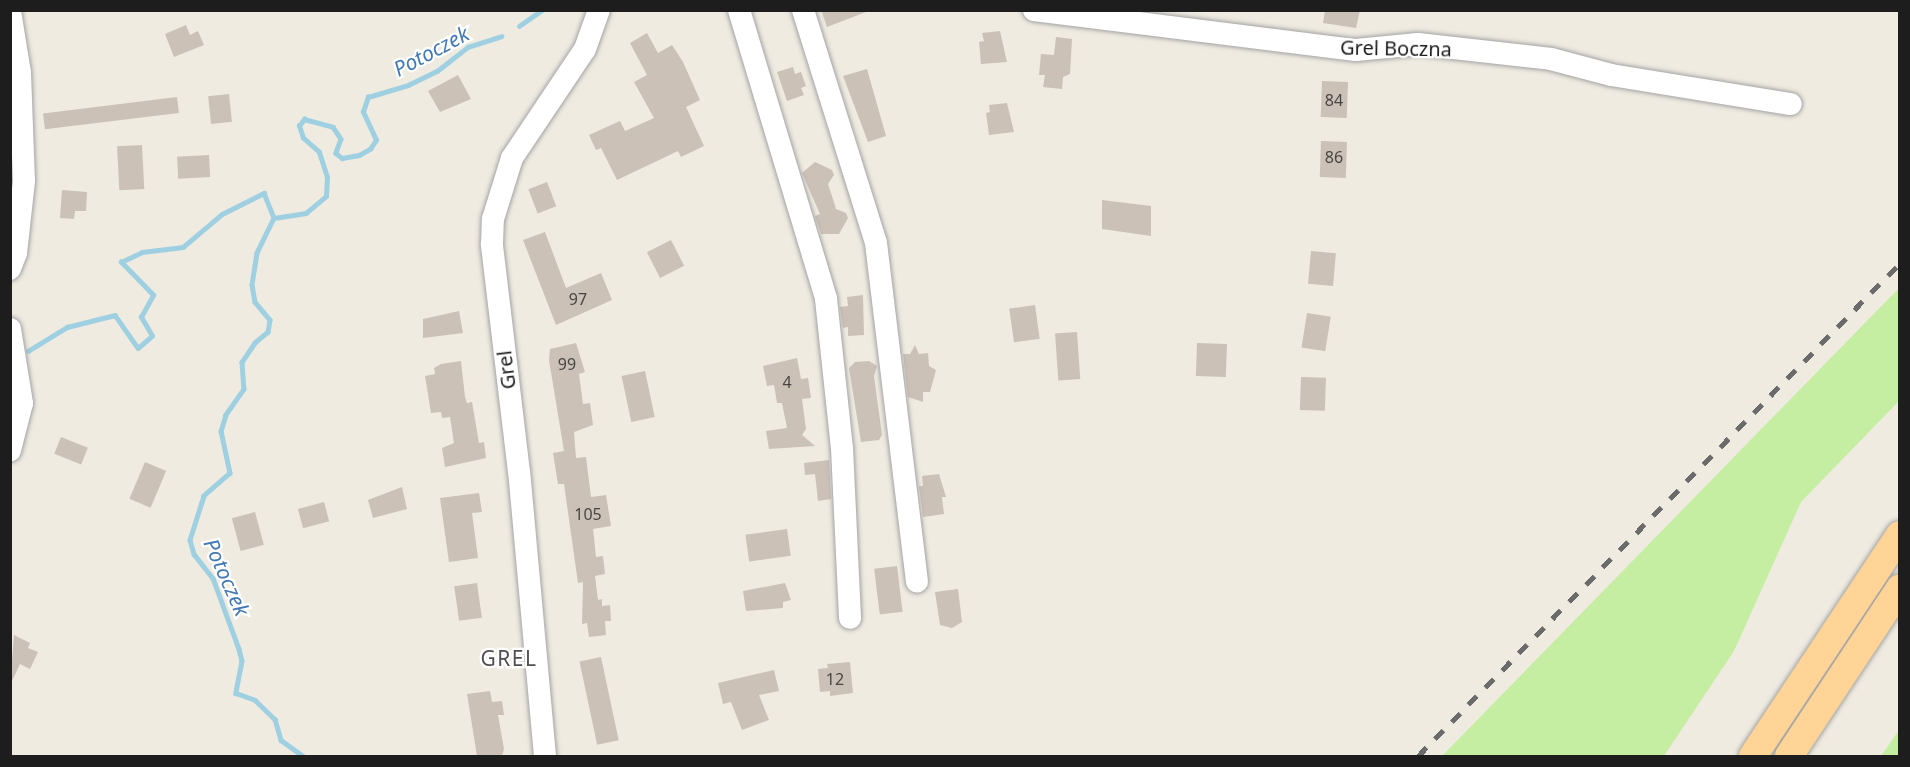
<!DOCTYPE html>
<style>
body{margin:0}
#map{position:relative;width:1910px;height:767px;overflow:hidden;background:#efebe1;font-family:"Noto Sans",sans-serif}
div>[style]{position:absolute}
.grass>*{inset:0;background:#c6eea2}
.stream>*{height:4.5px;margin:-2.25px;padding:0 2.25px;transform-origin:2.25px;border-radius:2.25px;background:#9ed0e1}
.building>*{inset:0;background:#cbc1b7;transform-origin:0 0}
.roads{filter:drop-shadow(0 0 2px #a4a4a4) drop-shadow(0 0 2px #a4a4a4)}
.minor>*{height:22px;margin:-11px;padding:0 11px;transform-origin:11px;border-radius:11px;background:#fff}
.major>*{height:28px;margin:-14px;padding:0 14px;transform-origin:14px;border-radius:14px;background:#ffd496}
.rail>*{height:4.5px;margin-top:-2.25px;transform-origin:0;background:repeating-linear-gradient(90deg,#6b6b6b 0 12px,transparent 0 24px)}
span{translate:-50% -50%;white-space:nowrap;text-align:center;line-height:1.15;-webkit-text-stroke:4.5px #fff;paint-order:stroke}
.number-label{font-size:16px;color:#484644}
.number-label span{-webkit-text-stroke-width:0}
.street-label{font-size:20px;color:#1d1d1d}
.water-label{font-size:21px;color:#4278b3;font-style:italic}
.neighbourhood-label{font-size:21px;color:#505050;letter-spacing:1.5px}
.frame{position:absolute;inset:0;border:12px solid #1d1d1d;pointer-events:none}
</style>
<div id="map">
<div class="grass">
<div style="clip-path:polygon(1899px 288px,1899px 401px,1801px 502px,1734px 651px,1664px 756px,1442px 756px)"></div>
<div style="clip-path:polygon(1899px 730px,1899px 756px,1881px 756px)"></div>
</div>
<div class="stream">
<div style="left:519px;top:26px;width:28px;rotate:-35deg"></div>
<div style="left:274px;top:218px;width:39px;rotate:116deg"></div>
<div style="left:257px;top:253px;width:32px;rotate:99deg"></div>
<div style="left:252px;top:285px;width:17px;rotate:80deg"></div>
<div style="left:255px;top:302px;width:23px;rotate:50deg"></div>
<div style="left:270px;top:320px;width:12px;rotate:99deg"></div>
<div style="left:268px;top:332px;width:17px;rotate:140deg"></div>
<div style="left:255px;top:343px;width:23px;rotate:124deg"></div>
<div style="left:242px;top:362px;width:27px;rotate:86deg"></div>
<div style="left:244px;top:389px;width:32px;rotate:125deg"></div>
<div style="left:226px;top:415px;width:17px;rotate:107deg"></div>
<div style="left:221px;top:431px;width:43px;rotate:77.9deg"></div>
<div style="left:230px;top:473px;width:35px;rotate:139deg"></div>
<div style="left:204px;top:496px;width:46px;rotate:107.7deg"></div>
<div style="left:190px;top:540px;width:15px;rotate:74deg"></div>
<div style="left:194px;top:554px;width:31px;rotate:52deg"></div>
<div style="left:213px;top:578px;width:76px;rotate:69.9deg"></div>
<div style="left:239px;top:649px;width:12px;rotate:76deg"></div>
<div style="left:242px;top:661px;width:33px;rotate:101deg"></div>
<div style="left:236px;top:693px;width:20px;rotate:20deg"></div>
<div style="left:255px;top:700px;width:28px;rotate:44deg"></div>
<div style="left:275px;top:719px;width:22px;rotate:74deg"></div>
<div style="left:281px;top:740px;width:27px;rotate:36deg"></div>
<div style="left:274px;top:218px;width:32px;rotate:-9deg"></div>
<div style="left:306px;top:213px;width:26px;rotate:-40deg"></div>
<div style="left:326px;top:196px;width:19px;rotate:-87deg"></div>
<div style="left:327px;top:177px;width:26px;rotate:-108deg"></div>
<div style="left:319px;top:152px;width:21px;rotate:-139deg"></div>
<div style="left:303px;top:138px;width:13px;rotate:-108deg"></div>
<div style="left:299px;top:126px;width:9px;rotate:-54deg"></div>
<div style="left:304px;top:119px;width:30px;rotate:15deg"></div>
<div style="left:333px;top:127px;width:14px;rotate:56deg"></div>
<div style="left:341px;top:139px;width:15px;rotate:110deg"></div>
<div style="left:336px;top:153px;width:8px;rotate:40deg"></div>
<div style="left:342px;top:158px;width:17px;rotate:-10deg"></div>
<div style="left:359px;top:155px;width:13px;rotate:-29deg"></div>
<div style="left:370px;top:149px;width:11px;rotate:-56deg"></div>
<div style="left:376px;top:140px;width:31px;rotate:-115deg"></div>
<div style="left:363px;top:112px;width:16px;rotate:-72deg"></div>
<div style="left:368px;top:97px;width:42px;rotate:-16.7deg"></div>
<div style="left:408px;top:85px;width:32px;rotate:-26deg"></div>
<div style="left:437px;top:71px;width:39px;rotate:-38deg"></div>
<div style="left:468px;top:47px;width:35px;rotate:-18deg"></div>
<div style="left:28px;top:351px;width:46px;rotate:-31.6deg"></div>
<div style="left:67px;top:327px;width:49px;rotate:-14deg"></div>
<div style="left:115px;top:315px;width:40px;rotate:55.1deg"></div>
<div style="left:138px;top:348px;width:18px;rotate:-41deg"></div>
<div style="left:152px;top:336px;width:22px;rotate:-120deg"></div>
<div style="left:141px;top:317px;width:25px;rotate:-61deg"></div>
<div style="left:153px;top:295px;width:46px;rotate:-134.1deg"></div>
<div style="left:121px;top:262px;width:23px;rotate:-25deg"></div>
<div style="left:142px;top:252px;width:41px;rotate:-7deg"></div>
<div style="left:183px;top:247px;width:51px;rotate:-40.2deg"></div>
<div style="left:222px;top:214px;width:47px;rotate:-26.6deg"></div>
<div style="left:264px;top:193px;width:27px;rotate:68deg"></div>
</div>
<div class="building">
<div style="clip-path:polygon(821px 10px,866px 10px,866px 12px,827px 27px)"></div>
<div style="clip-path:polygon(1325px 10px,1360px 10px,1356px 28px,1323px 23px)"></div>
<div style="clip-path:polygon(186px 25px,190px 35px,198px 31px,204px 45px,174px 57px,165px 34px)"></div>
<div style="clip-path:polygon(1000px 31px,1007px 62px,981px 64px,979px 42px,984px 41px,982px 33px)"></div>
<div style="clip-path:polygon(647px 33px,658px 53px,672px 45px,683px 62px,700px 100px,686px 107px,704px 146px,681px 157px,678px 151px,617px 180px,601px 148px,596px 150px,589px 135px,620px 121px,625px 131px,654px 118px,634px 82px,647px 75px,630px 43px)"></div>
<div style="clip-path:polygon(1056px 37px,1072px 39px,1070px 74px,1063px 77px,1062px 89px,1043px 87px,1045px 75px,1039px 75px,1041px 54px,1054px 55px)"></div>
<div style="clip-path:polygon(793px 67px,795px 74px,801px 72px,806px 86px,801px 88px,804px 95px,787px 101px,777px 72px)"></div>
<div style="clip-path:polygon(867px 69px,886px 136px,868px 142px,843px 76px)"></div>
<div style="clip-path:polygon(458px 75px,471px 99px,440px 112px,428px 91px)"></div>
<div style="left:1322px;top:81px;width:26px;height:36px;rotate:2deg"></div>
<div style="left:229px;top:94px;width:28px;height:21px;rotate:84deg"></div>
<div style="left:177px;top:97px;width:16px;height:135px;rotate:83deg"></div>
<div style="clip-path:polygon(1007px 103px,1014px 132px,989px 135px,986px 113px,990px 112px,989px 105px)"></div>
<div style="left:1321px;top:141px;width:26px;height:36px;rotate:2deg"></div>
<div style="left:142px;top:145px;width:44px;height:25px;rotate:87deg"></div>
<div style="left:209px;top:155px;width:22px;height:32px;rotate:87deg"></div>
<div style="clip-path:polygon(815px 162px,832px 170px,834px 175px,828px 184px,832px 196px,836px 209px,846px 213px,848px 218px,839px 234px,821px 234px,815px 216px,820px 214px,802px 173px)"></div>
<div style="left:547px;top:182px;width:26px;height:20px;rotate:69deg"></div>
<div style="clip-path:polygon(62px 190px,87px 192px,86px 211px,75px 211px,74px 219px,60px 218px)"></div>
<div style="clip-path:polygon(1102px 200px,1151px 206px,1151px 236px,1102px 229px)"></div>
<div style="clip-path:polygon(545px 232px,566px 288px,601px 273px,612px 300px,556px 325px,523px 240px)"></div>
<div style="left:671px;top:240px;width:29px;height:27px;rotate:63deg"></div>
<div style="left:1311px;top:251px;width:25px;height:33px;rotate:5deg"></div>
<div style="clip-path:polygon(863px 295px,864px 335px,848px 336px,848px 327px,843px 328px,840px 307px,848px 306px,847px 297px)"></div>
<div style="left:1035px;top:305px;width:34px;height:26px;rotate:82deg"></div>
<div style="clip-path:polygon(459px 311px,463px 333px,423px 338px,423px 319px)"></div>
<div style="left:1307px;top:313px;width:24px;height:35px;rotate:9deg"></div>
<div style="left:1077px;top:332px;width:47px;height:22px;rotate:86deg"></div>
<div style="clip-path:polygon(576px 343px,585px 372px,579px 374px,583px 404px,590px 403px,593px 425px,574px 432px,576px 458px,586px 457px,591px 497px,606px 495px,611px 526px,593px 529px,596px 557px,603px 556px,605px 574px,595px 576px,598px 600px,602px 599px,602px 606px,610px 605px,611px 621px,605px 621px,606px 635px,589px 637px,587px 623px,582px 624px,583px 582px,578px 583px,564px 484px,558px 484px,553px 453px,564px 451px,549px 360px,550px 349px)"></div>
<div style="left:1197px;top:343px;width:30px;height:33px;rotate:2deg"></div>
<div style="clip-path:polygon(915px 345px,919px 354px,928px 353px,929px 366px,936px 370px,930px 392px,923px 392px,923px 402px,908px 397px,903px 354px,910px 354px)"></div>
<div style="clip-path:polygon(797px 358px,801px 379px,808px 378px,811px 398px,802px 399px,806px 429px,802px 435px,815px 446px,769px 449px,766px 431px,787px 428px,782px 403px,777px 403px,774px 385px,767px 386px,763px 366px)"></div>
<div style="clip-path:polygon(461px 361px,465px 397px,467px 403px,472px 402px,479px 443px,484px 442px,486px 458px,445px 467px,442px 448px,454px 443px,450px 417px,442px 418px,441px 412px,431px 413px,425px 376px,435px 374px,434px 368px,441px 364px)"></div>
<div style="clip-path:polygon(869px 361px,877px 366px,874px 376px,882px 435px,879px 440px,861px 442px,849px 368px,855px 362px)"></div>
<div style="left:645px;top:371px;width:47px;height:24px;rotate:78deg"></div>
<div style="left:1301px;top:377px;width:25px;height:33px;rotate:2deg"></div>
<div style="left:61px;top:437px;width:29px;height:18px;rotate:22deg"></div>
<div style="clip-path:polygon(829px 460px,831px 499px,818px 501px,815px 474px,805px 475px,804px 463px)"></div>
<div style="left:145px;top:462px;width:23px;height:40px;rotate:23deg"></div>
<div style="clip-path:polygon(939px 474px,946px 497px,942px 497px,944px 514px,923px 517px,919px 486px,923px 486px,922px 476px)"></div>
<div style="clip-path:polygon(402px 487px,407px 509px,373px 518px,368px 500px)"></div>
<div style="clip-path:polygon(479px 493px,482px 512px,472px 513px,478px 558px,449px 562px,440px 498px)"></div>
<div style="left:324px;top:502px;width:20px;height:27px;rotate:75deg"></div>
<div style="left:255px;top:512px;width:34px;height:24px;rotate:75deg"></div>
<div style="left:787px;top:529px;width:27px;height:42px;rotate:82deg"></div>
<div style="left:897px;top:566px;width:46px;height:23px;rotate:83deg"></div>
<div style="left:477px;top:583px;width:35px;height:23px;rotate:82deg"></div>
<div style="clip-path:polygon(785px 583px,791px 600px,783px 602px,783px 608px,746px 611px,743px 591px)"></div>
<div style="clip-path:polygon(958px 589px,962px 622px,952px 628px,940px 625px,935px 592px)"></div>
<div style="clip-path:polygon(14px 635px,30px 643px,28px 648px,38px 652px,30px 669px,20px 664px,10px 685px)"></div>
<div style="left:601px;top:657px;width:85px;height:22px;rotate:78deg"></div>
<div style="clip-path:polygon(850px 662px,853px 693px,830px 696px,830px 691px,820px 692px,818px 669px,828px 668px,827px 664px)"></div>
<div style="clip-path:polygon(774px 670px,779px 691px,759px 695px,769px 720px,742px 730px,731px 702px,723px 704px,718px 683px)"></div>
<div style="clip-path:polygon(490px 691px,492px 702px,502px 701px,504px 715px,498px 715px,504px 749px,502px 756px,477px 756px,467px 694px)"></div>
</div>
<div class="roads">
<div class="minor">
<div style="left:739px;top:10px;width:302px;rotate:73.2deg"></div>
<div style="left:826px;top:299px;width:150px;rotate:83.9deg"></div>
<div style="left:842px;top:448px;width:170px;rotate:87.3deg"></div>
<div style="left:803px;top:10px;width:244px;rotate:72.6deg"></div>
<div style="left:876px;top:243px;width:341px;rotate:83.1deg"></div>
<div style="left:1034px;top:10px;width:324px;rotate:7.1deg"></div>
<div style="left:1356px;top:50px;width:62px;rotate:-5.5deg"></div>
<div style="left:1418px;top:44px;width:134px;rotate:6.4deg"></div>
<div style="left:1551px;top:59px;width:62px;rotate:14.9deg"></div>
<div style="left:1611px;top:75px;width:182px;rotate:9.2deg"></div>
<div style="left:10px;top:11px;width:63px;rotate:80.8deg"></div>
<div style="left:20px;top:73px;width:108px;rotate:87.9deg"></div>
<div style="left:24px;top:181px;width:72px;rotate:96.3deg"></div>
<div style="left:16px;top:253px;width:17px;rotate:111deg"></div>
<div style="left:10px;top:329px;width:75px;rotate:80.8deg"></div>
<div style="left:22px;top:403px;width:49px;rotate:104.3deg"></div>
<div style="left:545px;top:756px;width:285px;rotate:-95.2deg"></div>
<div style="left:519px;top:472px;width:230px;rotate:-96.8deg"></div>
<div style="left:492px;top:244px;width:25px;rotate:-88deg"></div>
<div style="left:493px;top:219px;width:64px;rotate:-72.7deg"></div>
<div style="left:512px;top:158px;width:131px;rotate:-56.2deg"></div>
<div style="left:585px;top:49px;width:41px;rotate:-70.3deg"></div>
</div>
<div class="major">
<div style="left:1753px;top:756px;width:265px;rotate:-56.4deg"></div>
<div style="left:1789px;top:756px;width:201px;rotate:-56.5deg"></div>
</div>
</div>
<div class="rail">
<div style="left:1418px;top:756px;width:689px;rotate:-45.65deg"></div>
</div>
<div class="number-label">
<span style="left:1334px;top:100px">84</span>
<span style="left:1334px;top:157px">86</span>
<span style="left:578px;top:299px">97</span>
<span style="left:567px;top:364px">99</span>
<span style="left:787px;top:382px">4</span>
<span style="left:588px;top:514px">105</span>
<span style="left:835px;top:679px">12</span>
</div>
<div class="street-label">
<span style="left:1396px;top:48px;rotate:1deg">Grel Boczna</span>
<span style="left:506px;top:370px;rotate:-97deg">Grel</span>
</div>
<div class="water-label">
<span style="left:431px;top:51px;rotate:-28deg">Potoczek</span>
<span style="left:227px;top:577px;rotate:66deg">Potoczek</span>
</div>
<div class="neighbourhood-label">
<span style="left:509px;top:658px">GREL</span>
</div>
<div class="frame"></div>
</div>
